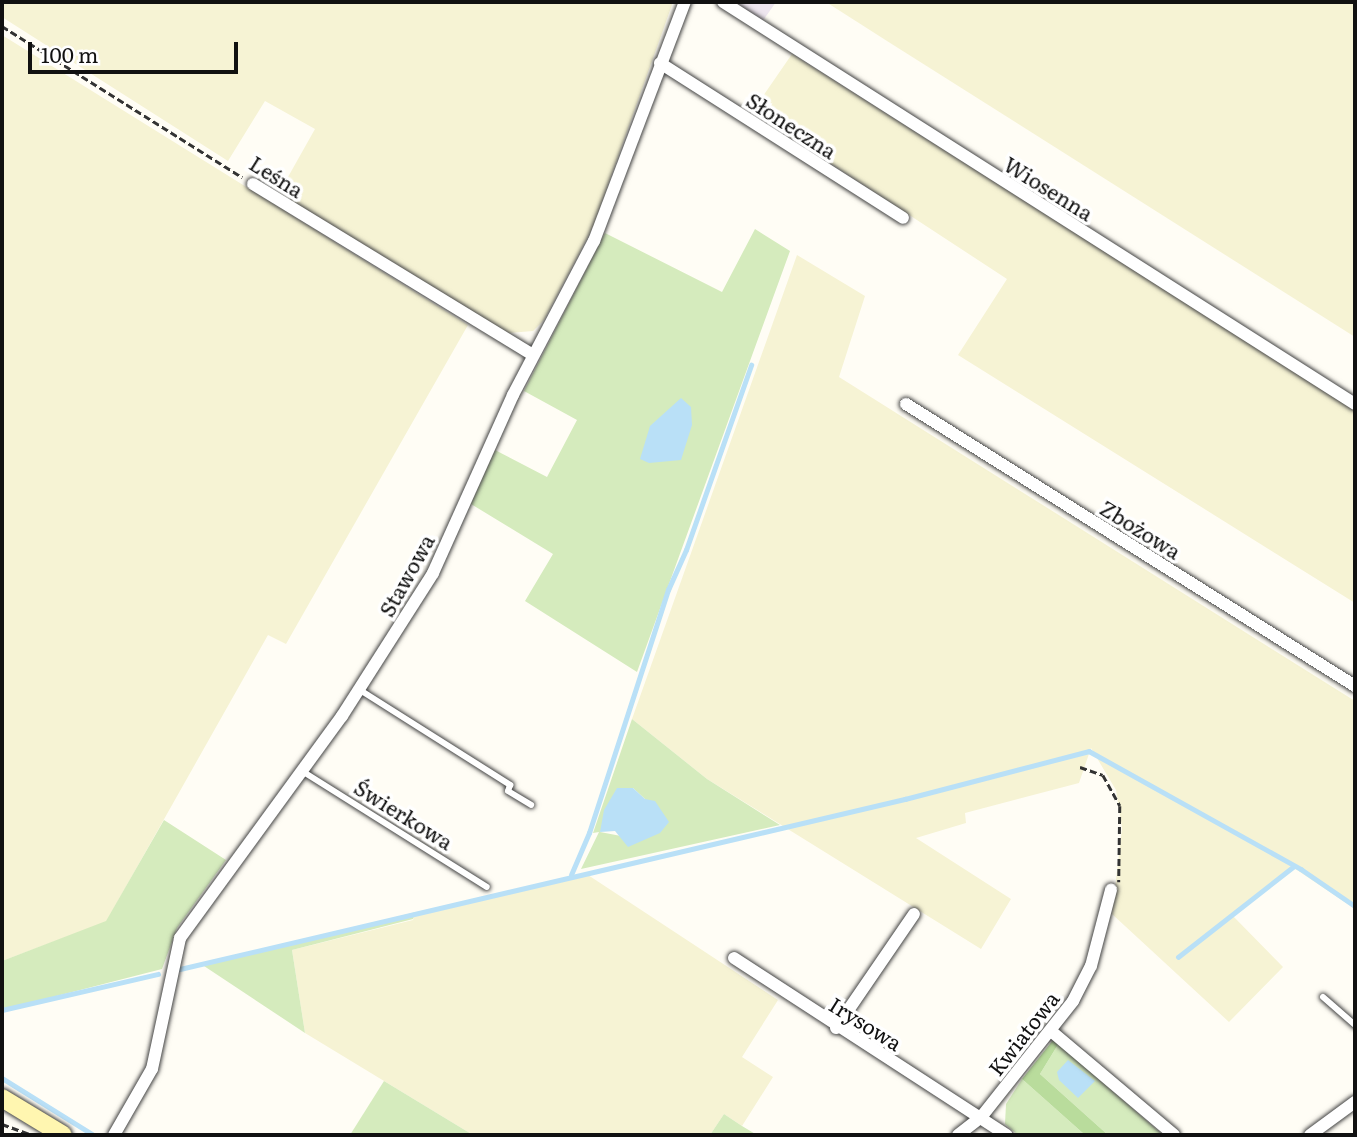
<!DOCTYPE html>
<meta charset="utf-8">
<style>
body{margin:0}
#map{position:relative;width:1357px;height:1137px;overflow:hidden;background:#fffdf5;font-family:Literata,serif}
div>[style]{position:absolute}
.industrial>*{inset:0;background:#eee6ef}
.farmland>*{inset:0;background:#f6f3d4}
.green>*{inset:0;background:#d5ebbd}
.forest>*{inset:0;background:#b9dc9c}
.water>*{inset:0;background:#b9e0f7}
.stream>*{height:4.5px;margin:-2.25px;padding:0 2.25px;transform-origin:2.25px;border-radius:2.25px;background:#b9e0f7}
.path>*{height:2.5px;margin-top:-1.25px;transform-origin:0;background:repeating-linear-gradient(90deg,#333 0 7px,transparent 0 10.5px)}
.roads{filter:drop-shadow(0 0 2px #444) drop-shadow(0 0 2px #444)}
.service>*{height:6px;margin:-3px;padding:0 3px;transform-origin:3px;border-radius:3px;background:#fff}
.minor>*{height:12px;margin:-6px;padding:0 6px;transform-origin:6px;border-radius:6px;background:#fff}
.secondary>*{height:18px;margin:-9px;padding:0 9px;transform-origin:9px;border-radius:9px;background:#fff6b0}
span{translate:-50% -50%;white-space:nowrap;text-align:center;line-height:1.15;-webkit-text-stroke:7px #fff;paint-order:stroke}
.street-label{font-size:21px;color:#111}
.frame{position:absolute;inset:0;border:4px solid #111;pointer-events:none}
.scale{position:absolute;left:28px;top:42px;width:210px;height:32px;box-sizing:border-box;border:4px solid #111;border-top:0;padding-left:9px;font-size:21px;line-height:24px;white-space:nowrap;color:#111;-webkit-text-stroke:5px #fff;paint-order:stroke}
</style>
<div id="map">
<div class="industrial">
<div style="clip-path:polygon(730px 2px,776px 2px,762px 22px)"></div>
</div>
<div class="farmland">
<div style="clip-path:polygon(2px 2px,673px 2px,593px 227px,544px 320px,533px 331px,509px 333px,473px 316px,279px 193px,315px 129px,265px 101px,228px 161px,2px 17px)"></div>
<div style="clip-path:polygon(826px 2px,1355px 2px,1355px 337px,887px 41px)"></div>
<div style="clip-path:polygon(2px 35px,468px 325px,286px 644px,268px 635px,106px 922px,2px 961px)"></div>
<div style="clip-path:polygon(792px 54px,1355px 410px,1355px 603px,958px 355px,1007px 279px,752px 112px)"></div>
<div style="clip-path:polygon(797px 255px,865px 296px,839px 377px,1355px 701px,1355px 909px,1294px 868px,1232px 915px,1283px 967px,1229px 1022px,1112px 914px,1122px 828px,1116px 790px,1091px 748px,1079px 783px,965px 813px,966px 823px,916px 838px,1011px 899px,981px 949px,707px 779px,632px 719px)"></div>
<div style="clip-path:polygon(588px 875px,778px 1000px,742px 1057px,773px 1077px,742px 1126px,724px 1114px,710px 1135px,473px 1135px,305px 1033px,292px 950px,413px 920px,416px 912px)"></div>
</div>
<div class="green">
<div style="clip-path:polygon(755px 229px,790px 251px,637px 672px,525px 601px,553px 554px,471px 504px,495px 450px,547px 477px,577px 420px,524px 391px,605px 233px,722px 292px)"></div>
<div style="clip-path:polygon(evenodd,632px 719px,707px 779px,780px 825px,581px 869px,599px 832px,593px 833px,632px 719px,633px 788px,645px 799px,621px 836px,600px 832px,633px 788px)"></div>
<div style="clip-path:polygon(164px 820px,226px 860px,177px 928px,162px 969px,2px 1010px,2px 961px,106px 921px)"></div>
<div style="clip-path:polygon(416px 912px,413px 919px,292px 950px,305px 1033px,204px 966px)"></div>
<div style="clip-path:polygon(1059px 1043px,1102px 1082px,1163px 1135px,1108px 1135px,1040px 1074px)"></div>
<div style="clip-path:polygon(1022px 1079px,1085px 1135px,1018px 1135px,1005px 1124px,1006px 1104px)"></div>
<div style="clip-path:polygon(384px 1081px,473px 1135px,350px 1135px)"></div>
<div style="clip-path:polygon(724px 1114px,742px 1126px,757px 1135px,710px 1135px)"></div>
</div>
<div class="forest">
<div style="clip-path:polygon(1053px 1040px,1059px 1043px,1040px 1074px,1108px 1135px,1085px 1135px,1022px 1079px)"></div>
</div>
<div class="water">
<div style="clip-path:polygon(681px 398px,691px 407px,692px 425px,681px 460px,649px 463px,640px 459px,650px 426px)"></div>
<div style="clip-path:polygon(617px 788px,633px 788px,645px 799px,655px 801px,669px 822px,660px 833px,628px 847px,615px 831px,600px 832px,604px 810px)"></div>
<div style="clip-path:polygon(1068px 1060px,1095px 1081px,1078px 1098px,1059px 1080px,1057px 1072px)"></div>
</div>
<div class="stream">
<div style="left:571px;top:875px;width:46px;rotate:-66.8deg"></div>
<div style="left:589px;top:833px;width:256px;rotate:-72deg"></div>
<div style="left:668px;top:590px;width:44px;rotate:-65.8deg"></div>
<div style="left:686px;top:550px;width:196px;rotate:-70.6deg"></div>
<div style="left:1178px;top:957px;width:147px;rotate:-38.1deg"></div>
<div style="left:180px;top:969px;width:745px;rotate:-13.2deg"></div>
<div style="left:905px;top:799px;width:190px;rotate:-14.6deg"></div>
<div style="left:1089px;top:751px;width:243px;rotate:29.1deg"></div>
<div style="left:1301px;top:869px;width:65px;rotate:34.4deg"></div>
<div style="left:2px;top:1010px;width:160px;rotate:-13deg"></div>
<div style="left:2px;top:1078px;width:106px;rotate:31.9deg"></div>
</div>
<div class="path">
<div style="left:2px;top:26px;width:284px;rotate:32.2deg"></div>
<div style="left:1080px;top:767px;width:24px;rotate:19deg"></div>
<div style="left:1103px;top:775px;width:35px;rotate:61deg"></div>
<div style="left:1120px;top:806px;width:76px;rotate:90.8deg"></div>
<div style="left:2px;top:1124px;width:30px;rotate:20deg"></div>
</div>
<div class="roads">
<div class="service">
<div style="left:360px;top:690px;width:178px;rotate:32.3deg"></div>
<div style="left:510px;top:785px;width:6px;rotate:108deg"></div>
<div style="left:508px;top:791px;width:27px;rotate:31deg"></div>
<div style="left:302px;top:771px;width:218px;rotate:32.1deg"></div>
<div style="left:1323px;top:997px;width:43px;rotate:41.2deg"></div>
</div>
<div class="minor">
<div style="left:723px;top:2px;width:749px;rotate:32.46deg"></div>
<div style="left:660px;top:63px;width:288px;rotate:32.5deg"></div>
<div style="left:253px;top:184px;width:328px;rotate:31.4deg"></div>
<div style="left:906px;top:404px;width:530px;rotate:32.13deg"></div>
<div style="left:734px;top:958px;width:325px;rotate:33deg"></div>
<div style="left:836px;top:1028px;width:138px;rotate:-55.6deg"></div>
<div style="left:1051px;top:1031px;width:161px;rotate:40.2deg"></div>
<div style="left:114px;top:1135px;width:76px;rotate:-60.1deg"></div>
<div style="left:152px;top:1069px;width:134px;rotate:-77.9deg"></div>
<div style="left:180px;top:938px;width:275px;rotate:-53.9deg"></div>
<div style="left:342px;top:716px;width:169px;rotate:-57.5deg"></div>
<div style="left:433px;top:573px;width:195px;rotate:-65.8deg"></div>
<div style="left:513px;top:395px;width:174px;rotate:-62.3deg"></div>
<div style="left:594px;top:241px;width:256px;rotate:-69.2deg"></div>
<div style="left:958px;top:1135px;width:31px;rotate:-38deg"></div>
<div style="left:982px;top:1116px;width:147px;rotate:-51.6deg"></div>
<div style="left:1073px;top:1001px;width:39px;rotate:-63deg"></div>
<div style="left:1091px;top:966px;width:79px;rotate:-75.3deg"></div>
<div style="left:1310px;top:1135px;width:56px;rotate:-36.3deg"></div>
</div>
<div class="secondary">
<div style="left:2px;top:1098px;width:71px;rotate:31.2deg"></div>
</div>
</div>
<div class="street-label">
<span style="left:792px;top:125px;rotate:33deg">Słoneczna</span>
<span style="left:277px;top:176px;rotate:32deg">Leśna</span>
<span style="left:1049px;top:188px;rotate:32deg">Wiosenna</span>
<span style="left:1141px;top:529px;rotate:32deg">Zbożowa</span>
<span style="left:406px;top:575px;rotate:-61deg">Stawowa</span>
<span style="left:404px;top:814px;rotate:32deg">Świerkowa</span>
<span style="left:866px;top:1023px;rotate:32deg">Irysowa</span>
<span style="left:1023px;top:1033px;rotate:-52deg">Kwiatowa</span>
</div>
<div class="frame"></div>
<div class="scale">100 m</div>
</div>
